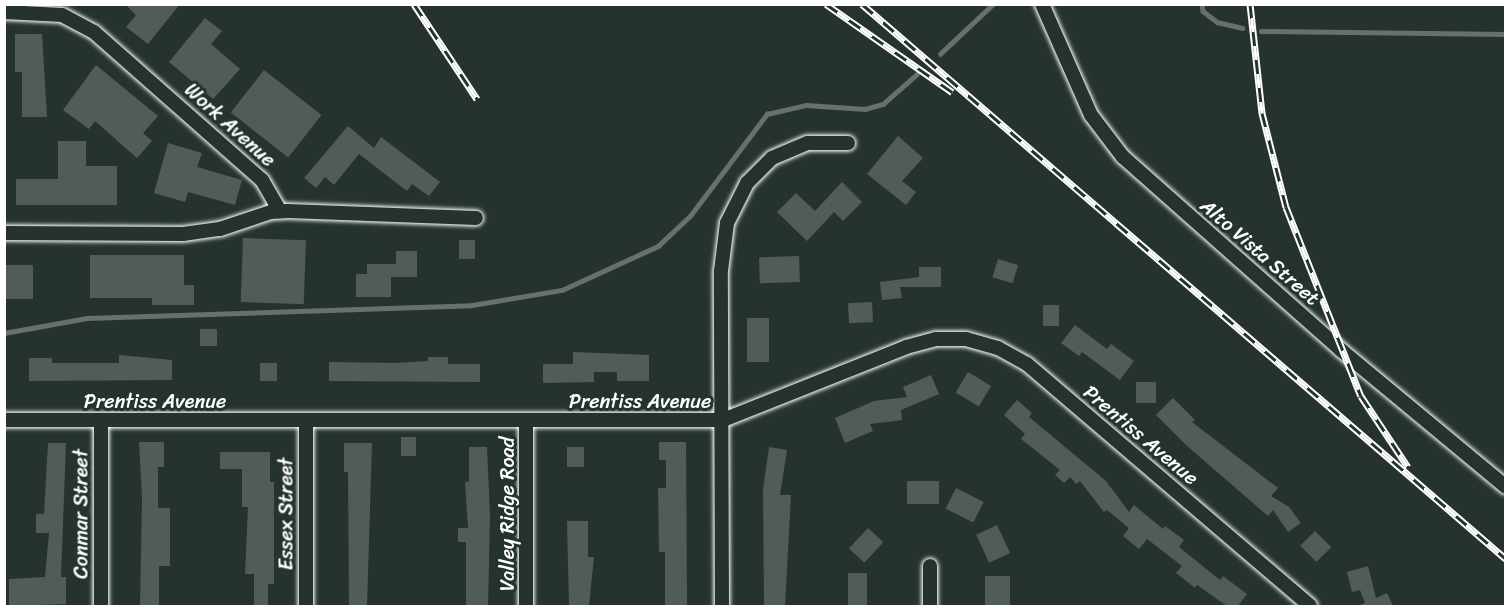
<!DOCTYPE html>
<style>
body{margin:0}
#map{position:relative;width:1510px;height:611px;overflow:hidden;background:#26332d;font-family:Sriracha,sans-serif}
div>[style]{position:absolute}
.stream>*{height:4.5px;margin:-2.25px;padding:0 2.25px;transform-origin:2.25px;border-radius:2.25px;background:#67706c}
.building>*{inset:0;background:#515c57;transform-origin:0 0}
.roads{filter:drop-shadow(0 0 2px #fff) drop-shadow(0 0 2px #fff)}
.minor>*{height:14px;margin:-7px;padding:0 7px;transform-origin:7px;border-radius:7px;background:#26332d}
.rail>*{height:7px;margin-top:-3.5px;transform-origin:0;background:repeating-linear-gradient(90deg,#26332d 0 14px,#fff 0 28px);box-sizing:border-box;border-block:2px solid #fff}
span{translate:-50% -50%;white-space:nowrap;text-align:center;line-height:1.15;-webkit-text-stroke:6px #26332d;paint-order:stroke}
.street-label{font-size:20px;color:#fff}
.frame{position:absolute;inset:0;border:6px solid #fff;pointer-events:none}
</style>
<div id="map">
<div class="stream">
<div style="left:1202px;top:4px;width:7px;rotate:82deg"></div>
<div style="left:1203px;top:11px;width:18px;rotate:38deg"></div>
<div style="left:1217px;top:22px;width:26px;rotate:13deg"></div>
<div style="left:1261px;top:31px;width:245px;rotate:0.7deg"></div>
<div style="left:940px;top:54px;width:73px;rotate:-43.3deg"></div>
<div style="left:4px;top:333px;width:84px;rotate:-10.2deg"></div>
<div style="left:87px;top:318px;width:385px;rotate:-1.9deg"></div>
<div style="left:472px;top:305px;width:91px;rotate:-9.5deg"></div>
<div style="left:562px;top:290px;width:106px;rotate:-24.6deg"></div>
<div style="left:658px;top:246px;width:44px;rotate:-43.2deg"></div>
<div style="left:690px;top:216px;width:128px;rotate:-53deg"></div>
<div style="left:767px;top:114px;width:40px;rotate:-13deg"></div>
<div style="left:806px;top:105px;width:59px;rotate:3.9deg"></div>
<div style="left:865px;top:109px;width:19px;rotate:-16deg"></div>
<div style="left:883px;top:104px;width:45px;rotate:-41.4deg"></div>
</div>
<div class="building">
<div style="clip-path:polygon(125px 4px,180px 4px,148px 44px,126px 27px,136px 15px)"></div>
<div style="clip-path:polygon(205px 18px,222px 31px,211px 44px,240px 69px,213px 99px,169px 62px)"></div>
<div style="clip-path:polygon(15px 34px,42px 34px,47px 117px,22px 117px,22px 72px,15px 72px)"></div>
<div style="clip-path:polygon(96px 65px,158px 116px,143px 133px,152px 141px,137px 158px,95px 121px,89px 129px,63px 110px)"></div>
<div style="left:264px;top:70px;width:73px;height:54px;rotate:38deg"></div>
<div style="clip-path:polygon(348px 126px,374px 148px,381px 137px,440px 182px,429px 196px,412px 184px,407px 191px,359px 154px,334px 185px,325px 177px,316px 188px,304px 178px)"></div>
<div style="clip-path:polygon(898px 136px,923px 158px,902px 181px,916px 192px,906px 205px,867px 174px)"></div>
<div style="clip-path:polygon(58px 141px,86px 141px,86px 166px,117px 166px,117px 205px,16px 205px,16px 179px,58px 179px)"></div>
<div style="clip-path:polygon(168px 143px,202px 153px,197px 167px,242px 180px,235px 205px,188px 192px,185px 202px,154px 193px)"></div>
<div style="clip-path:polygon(842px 182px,862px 202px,843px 221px,834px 212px,807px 241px,777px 212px,796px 193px,815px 211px)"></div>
<div style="left:243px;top:238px;width:63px;height:64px;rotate:2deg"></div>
<div style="left:459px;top:240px;width:16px;height:19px"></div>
<div style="clip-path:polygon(396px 251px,417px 251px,417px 277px,391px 277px,391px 297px,356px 297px,356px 274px,367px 274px,367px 264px,396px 264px)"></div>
<div style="clip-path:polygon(90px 255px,184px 255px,184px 285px,194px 285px,194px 305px,152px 305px,152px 298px,90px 298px)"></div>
<div style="left:799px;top:256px;width:26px;height:40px;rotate:88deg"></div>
<div style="left:998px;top:259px;width:21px;height:19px;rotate:17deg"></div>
<div style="left:4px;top:265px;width:29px;height:34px"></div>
<div style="clip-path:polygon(919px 267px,941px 267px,941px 287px,900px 287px,902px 298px,882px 300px,880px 282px,919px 277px)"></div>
<div style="left:872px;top:302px;width:20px;height:24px;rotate:87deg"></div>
<div style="left:1043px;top:305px;width:16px;height:21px"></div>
<div style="left:747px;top:318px;width:22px;height:44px"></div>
<div style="clip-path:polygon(1075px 325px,1107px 349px,1111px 344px,1134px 361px,1120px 380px,1082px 352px,1079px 356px,1061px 343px)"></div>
<div style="left:200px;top:329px;width:17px;height:17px"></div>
<div style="clip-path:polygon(573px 352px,649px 355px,649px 381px,617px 381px,617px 372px,594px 372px,594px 382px,543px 383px,543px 364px,573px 364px)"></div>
<div style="clip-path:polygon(119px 355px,172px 360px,172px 380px,29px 381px,29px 358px,52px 358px,52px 363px,119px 363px)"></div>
<div style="clip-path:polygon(428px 357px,448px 357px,448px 364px,480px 364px,480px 382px,329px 381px,329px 362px,395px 363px,428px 361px)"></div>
<div style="left:260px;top:363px;width:17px;height:18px"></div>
<div style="left:968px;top:372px;width:27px;height:24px;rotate:31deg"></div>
<div style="clip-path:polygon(931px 375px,939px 394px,901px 410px,902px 420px,870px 424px,873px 431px,845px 443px,835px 418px,874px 401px,907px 397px,903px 387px)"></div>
<div style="left:1136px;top:382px;width:20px;height:21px"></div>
<div style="clip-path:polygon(1173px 398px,1195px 420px,1192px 422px,1278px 488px,1271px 496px,1289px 507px,1301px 523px,1288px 532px,1273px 510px,1268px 516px,1186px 445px,1156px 415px)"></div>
<div style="clip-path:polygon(1017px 400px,1032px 413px,1029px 417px,1106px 481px,1129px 512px,1134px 505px,1163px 529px,1165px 526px,1184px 540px,1179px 547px,1220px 580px,1223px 576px,1247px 594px,1238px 606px,1227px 606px,1197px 585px,1195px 588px,1176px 573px,1182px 566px,1147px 539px,1139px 549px,1123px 536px,1129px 528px,1107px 510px,1104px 512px,1080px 481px,1076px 484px,1070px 477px,1064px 483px,1055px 475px,1060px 470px,1021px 439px,1025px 434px,1004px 415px)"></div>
<div style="left:401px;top:437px;width:15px;height:19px"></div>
<div style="clip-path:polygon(139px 442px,164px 442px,164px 467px,158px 467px,158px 508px,170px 508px,170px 566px,159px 566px,159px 606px,140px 606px,142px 498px)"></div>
<div style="clip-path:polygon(659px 442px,686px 442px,687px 606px,665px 606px,665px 552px,659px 552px,658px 488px,666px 488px,666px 460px,659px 460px)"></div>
<div style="clip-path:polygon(48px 443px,66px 443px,61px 577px,66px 577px,66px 604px,9px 606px,9px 579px,45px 577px,49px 533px,36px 533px,36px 514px,44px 514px)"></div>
<div style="clip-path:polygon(344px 443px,372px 443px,367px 606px,349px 606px,348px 472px,344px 472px)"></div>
<div style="clip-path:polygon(469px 447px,487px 447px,490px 516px,488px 606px,466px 606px,466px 542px,458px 542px,458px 528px,468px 528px,465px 482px,469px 482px)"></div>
<div style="left:567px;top:447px;width:17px;height:20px"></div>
<div style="clip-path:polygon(769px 447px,787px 450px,780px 495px,791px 495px,785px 606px,764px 606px,763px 490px)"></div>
<div style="clip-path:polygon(220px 452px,270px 452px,270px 482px,274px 482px,274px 584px,268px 584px,268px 606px,254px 606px,254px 574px,245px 574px,248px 507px,242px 507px,242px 469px,220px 469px)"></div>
<div style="left:907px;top:481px;width:32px;height:23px"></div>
<div style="left:956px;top:488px;width:31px;height:23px;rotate:27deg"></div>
<div style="clip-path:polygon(567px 521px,588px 521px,588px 557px,594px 557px,589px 606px,569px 606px)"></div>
<div style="left:997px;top:525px;width:31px;height:23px;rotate:65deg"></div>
<div style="left:868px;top:528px;width:21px;height:28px;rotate:43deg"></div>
<div style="left:1315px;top:531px;width:23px;height:21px;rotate:45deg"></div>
<div style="clip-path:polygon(1368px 566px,1376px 598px,1387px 593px,1393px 606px,1358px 606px,1365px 603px,1360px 590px,1352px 592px,1347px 572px)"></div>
<div style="left:848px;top:573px;width:19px;height:32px"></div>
<div style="left:985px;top:576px;width:25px;height:30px"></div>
</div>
<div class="roads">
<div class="minor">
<div style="left:1042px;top:4px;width:121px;rotate:66.2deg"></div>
<div style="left:1091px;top:115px;width:53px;rotate:52.7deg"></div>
<div style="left:1123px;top:157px;width:291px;rotate:41.5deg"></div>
<div style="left:1341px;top:350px;width:214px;rotate:39.7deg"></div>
<div style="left:4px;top:12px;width:58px;rotate:3deg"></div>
<div style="left:62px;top:15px;width:36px;rotate:28deg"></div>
<div style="left:94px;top:32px;width:224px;rotate:41.4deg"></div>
<div style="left:262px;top:180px;width:36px;rotate:60deg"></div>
<div style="left:4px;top:233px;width:179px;rotate:0.3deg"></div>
<div style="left:183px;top:234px;width:37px;rotate:-8deg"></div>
<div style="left:220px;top:229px;width:54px;rotate:-18.4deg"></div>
<div style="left:271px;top:212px;width:17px;rotate:-3deg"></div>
<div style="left:288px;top:211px;width:188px;rotate:2.1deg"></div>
<div style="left:4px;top:420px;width:719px"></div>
<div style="left:723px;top:420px;width:197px;rotate:-21.7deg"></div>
<div style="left:906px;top:347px;width:31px;rotate:-15deg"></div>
<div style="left:936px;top:339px;width:30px"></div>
<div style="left:966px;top:339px;width:33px;rotate:16deg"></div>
<div style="left:998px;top:348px;width:33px;rotate:29deg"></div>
<div style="left:1027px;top:364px;width:372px;rotate:40.5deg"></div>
<div style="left:306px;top:420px;width:186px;rotate:90deg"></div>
<div style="left:101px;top:421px;width:185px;rotate:90deg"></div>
<div style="left:526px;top:606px;width:185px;rotate:-90deg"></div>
<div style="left:722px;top:606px;width:335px;rotate:-90.2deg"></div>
<div style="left:721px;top:271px;width:48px;rotate:-82.9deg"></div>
<div style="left:727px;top:223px;width:45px;rotate:-63.4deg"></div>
<div style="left:747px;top:183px;width:35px;rotate:-45deg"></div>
<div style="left:772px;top:158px;width:39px;rotate:-23deg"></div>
<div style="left:808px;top:143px;width:40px"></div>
<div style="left:930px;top:606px;width:40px;rotate:-90deg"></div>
</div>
</div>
<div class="rail">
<div style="left:414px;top:4px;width:114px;rotate:56.4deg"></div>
<div style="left:826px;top:4px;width:154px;rotate:34.9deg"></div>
<div style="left:862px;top:4px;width:850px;rotate:40.75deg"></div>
<div style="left:1250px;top:4px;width:110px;rotate:83.7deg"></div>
<div style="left:1262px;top:113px;width:97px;rotate:75.7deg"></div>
<div style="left:1286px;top:207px;width:203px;rotate:68.4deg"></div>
<div style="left:1361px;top:396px;width:85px;rotate:56.5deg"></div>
</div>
<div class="street-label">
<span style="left:230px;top:125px;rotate:42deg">Work Avenue</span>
<span style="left:1260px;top:252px;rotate:41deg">Alto Vista Street</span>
<span style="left:155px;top:401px">Prentiss Avenue</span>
<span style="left:640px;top:401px">Prentiss Avenue</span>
<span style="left:1141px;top:435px;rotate:40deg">Prentiss Avenue</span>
<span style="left:81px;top:514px;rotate:-90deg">Conmar Street</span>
<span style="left:286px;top:514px;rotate:-90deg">Essex Street</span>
<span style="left:507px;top:514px;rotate:-90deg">Valley Ridge Road</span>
</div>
<div class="frame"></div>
</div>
